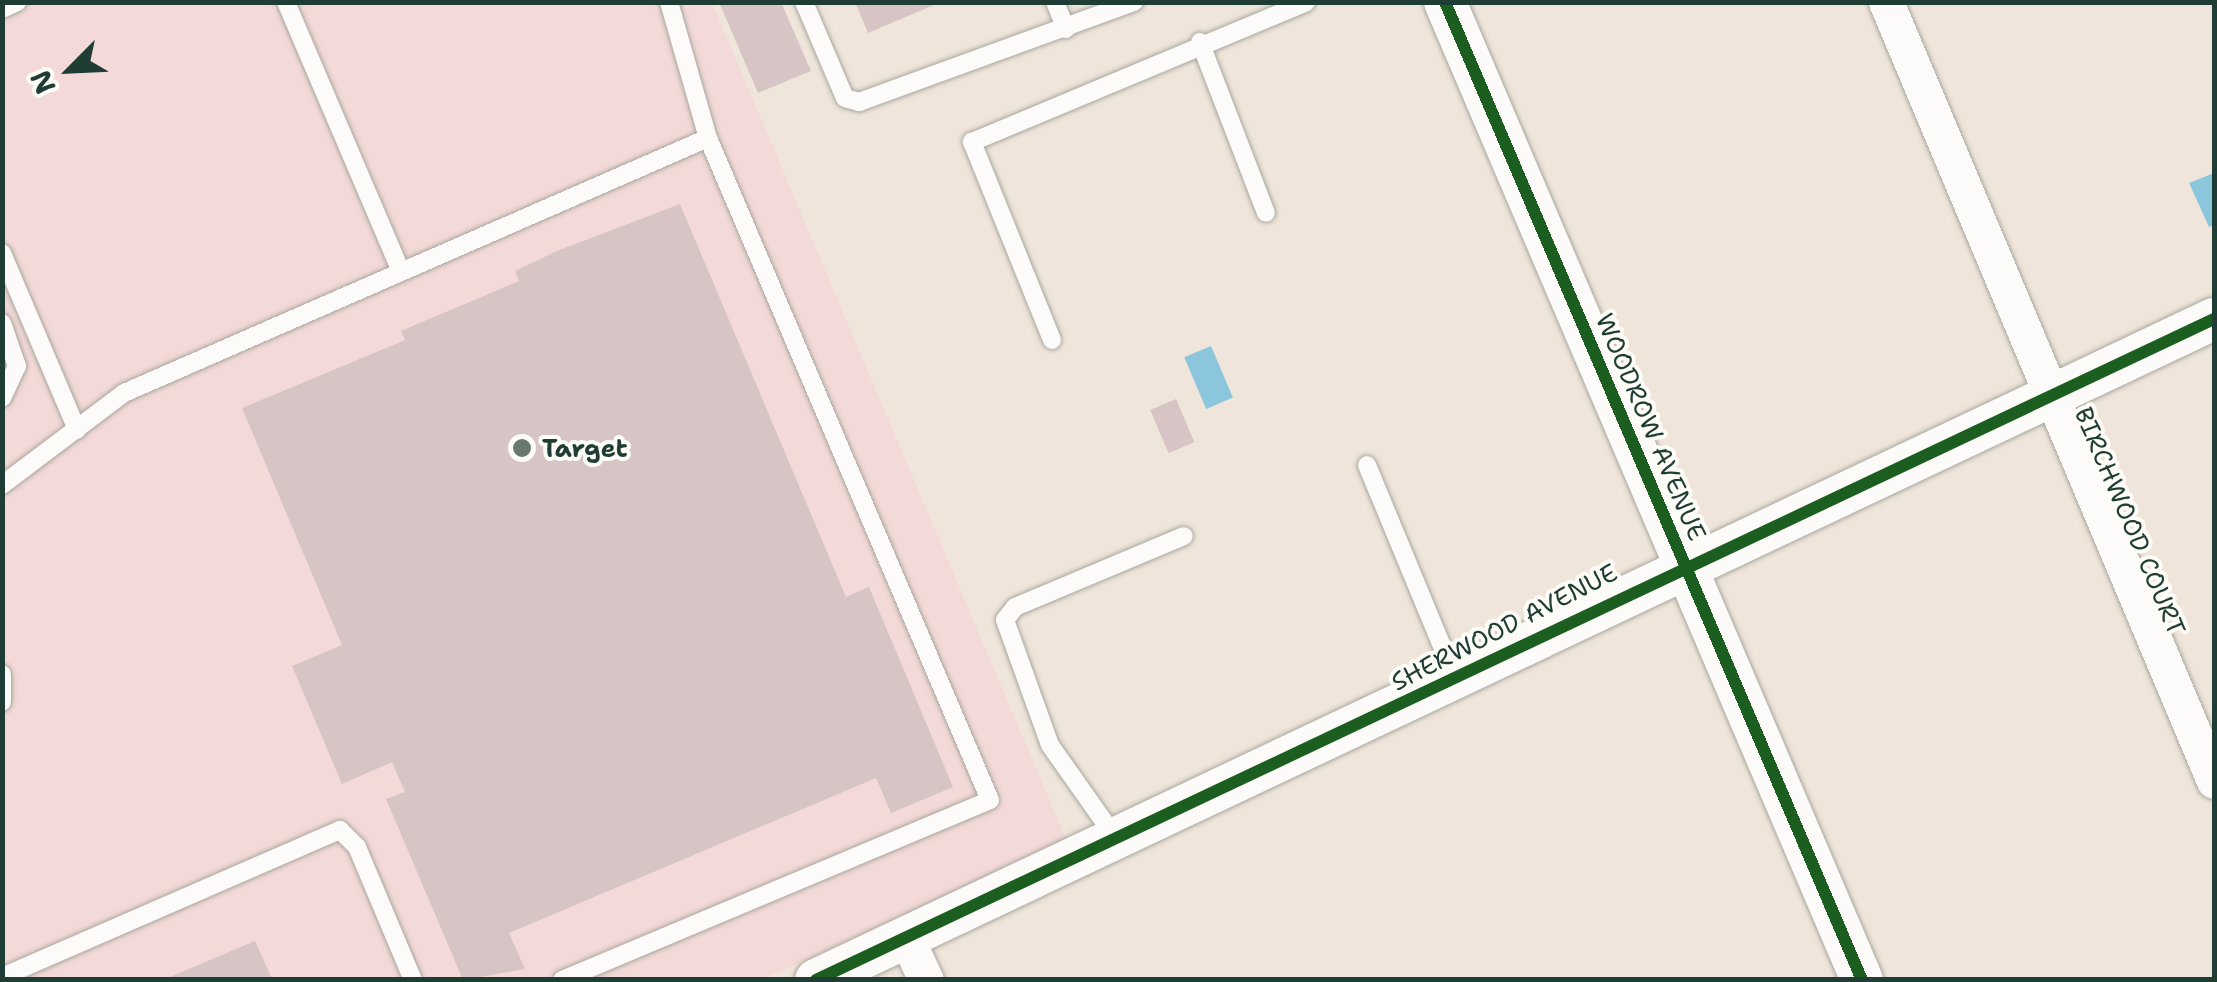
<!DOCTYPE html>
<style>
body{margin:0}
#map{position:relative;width:2217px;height:982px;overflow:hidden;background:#efe5da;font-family:"Shantell Sans",sans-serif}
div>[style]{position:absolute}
.built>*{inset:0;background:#f3d9d7}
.water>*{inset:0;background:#8cc6dd;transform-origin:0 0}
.building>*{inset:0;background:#d7c5c5;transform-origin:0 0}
.roads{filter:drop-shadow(0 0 2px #a9a79f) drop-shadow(0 0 2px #a9a79f)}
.service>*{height:18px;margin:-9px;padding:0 9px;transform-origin:9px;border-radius:9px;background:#fdfbf9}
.minor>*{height:35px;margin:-17.5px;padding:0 17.5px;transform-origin:17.5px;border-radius:17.5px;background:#fdfbf9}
.tertiary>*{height:42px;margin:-21px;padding:0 21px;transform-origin:21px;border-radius:21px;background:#fdfbf9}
.cycleway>*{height:12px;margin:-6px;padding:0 6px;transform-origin:6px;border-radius:6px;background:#1b5e20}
.dots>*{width:28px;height:28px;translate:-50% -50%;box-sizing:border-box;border:5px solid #fdfcf7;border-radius:50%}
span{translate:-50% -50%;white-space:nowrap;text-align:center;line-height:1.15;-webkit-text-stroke:8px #fdfcf7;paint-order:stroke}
.street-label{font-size:25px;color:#1f3d34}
.poi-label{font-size:25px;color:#1f3d34;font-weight:700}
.left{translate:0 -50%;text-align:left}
.frame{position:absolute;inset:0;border:5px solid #1f3d34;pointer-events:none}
.north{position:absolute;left:20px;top:20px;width:100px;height:100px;-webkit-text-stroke:8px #fdfcf7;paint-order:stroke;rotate:246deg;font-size:28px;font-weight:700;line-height:40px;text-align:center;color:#1f3d34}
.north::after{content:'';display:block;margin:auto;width:35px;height:45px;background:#1f3d34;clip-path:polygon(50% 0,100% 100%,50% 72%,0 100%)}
</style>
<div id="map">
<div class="built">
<div style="clip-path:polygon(2px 3px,712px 3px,1068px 844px,762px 979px,3px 979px)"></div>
</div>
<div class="water">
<div style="clip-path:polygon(2214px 173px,2214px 225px,2209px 227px,2189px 183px)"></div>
<div style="left:1211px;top:346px;width:56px;height:29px;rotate:67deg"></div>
</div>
<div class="building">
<div style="clip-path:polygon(719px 2px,781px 2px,811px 71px,758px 93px)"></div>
<div style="clip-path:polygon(855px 2px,941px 2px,868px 33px)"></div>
<div style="clip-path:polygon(680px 204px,846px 597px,869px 587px,953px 787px,891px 813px,876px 778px,509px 933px,525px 969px,463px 980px,386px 799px,405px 792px,392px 762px,342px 784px,292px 666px,342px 645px,242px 408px,405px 340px,401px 331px,519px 281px,515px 271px,557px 251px)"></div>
<div style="left:1176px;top:399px;width:47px;height:28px;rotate:67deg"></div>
<div style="clip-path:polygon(255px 941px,272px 979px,165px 979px)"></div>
</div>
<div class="roads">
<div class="service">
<div style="left:286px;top:2px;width:293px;rotate:66.9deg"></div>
<div style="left:804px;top:2px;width:104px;rotate:66.9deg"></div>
<div style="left:845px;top:98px;width:15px;rotate:16deg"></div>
<div style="left:859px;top:102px;width:293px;rotate:-20deg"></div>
<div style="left:1055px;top:2px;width:29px;rotate:68deg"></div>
<div style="left:2px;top:9px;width:17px;rotate:-25deg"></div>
<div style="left:1200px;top:42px;width:183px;rotate:68.9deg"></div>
<div style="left:2px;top:253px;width:192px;rotate:67deg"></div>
<div style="left:2px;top:323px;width:46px;rotate:70.8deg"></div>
<div style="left:17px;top:366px;width:35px;rotate:115deg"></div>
<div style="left:1052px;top:340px;width:214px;rotate:-112deg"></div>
<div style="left:972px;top:142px;width:362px;rotate:-22.7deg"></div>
<div style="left:1367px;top:465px;width:225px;rotate:67.5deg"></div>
<div style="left:2px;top:485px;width:153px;rotate:-37deg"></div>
<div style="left:124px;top:393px;width:637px;rotate:-23.59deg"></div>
<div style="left:2px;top:674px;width:28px;rotate:90deg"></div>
<div style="left:1117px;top:840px;width:116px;rotate:-125.2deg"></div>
<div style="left:1050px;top:745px;width:133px;rotate:-109.8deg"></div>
<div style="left:1005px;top:620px;width:16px;rotate:-52deg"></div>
<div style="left:1015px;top:607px;width:183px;rotate:-22.8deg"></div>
<div style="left:2px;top:977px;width:369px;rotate:-23.5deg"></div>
<div style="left:340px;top:830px;width:24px;rotate:45deg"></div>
<div style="left:357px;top:847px;width:144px;rotate:67.2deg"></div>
<div style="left:562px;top:980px;width:464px;rotate:-22.8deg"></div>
<div style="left:990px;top:800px;width:720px;rotate:-113.07deg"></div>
<div style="left:708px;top:138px;width:141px;rotate:-106deg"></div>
</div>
<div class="minor">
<div style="left:1886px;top:2px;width:845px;rotate:67.17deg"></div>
<div style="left:906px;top:937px;width:47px;rotate:65.1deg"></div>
</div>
<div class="tertiary">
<div style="left:1445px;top:2px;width:1063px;rotate:66.91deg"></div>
<div style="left:816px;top:980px;width:1546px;rotate:-25.31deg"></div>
</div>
</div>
<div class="cycleway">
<div style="left:1445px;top:2px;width:1063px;rotate:66.91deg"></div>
<div style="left:816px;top:980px;width:1546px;rotate:-25.31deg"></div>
</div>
<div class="dots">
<div style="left:522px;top:448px;background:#68786e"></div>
</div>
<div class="street-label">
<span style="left:1651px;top:427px;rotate:67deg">WOODROW AVENUE</span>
<span style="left:2130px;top:521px;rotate:67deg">BIRCHWOOD COURT</span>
<span style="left:1504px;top:627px;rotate:-27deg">SHERWOOD AVENUE</span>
</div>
<div class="poi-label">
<span class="left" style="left:542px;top:448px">Target</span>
</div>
<div class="frame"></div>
<div class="north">N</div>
</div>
